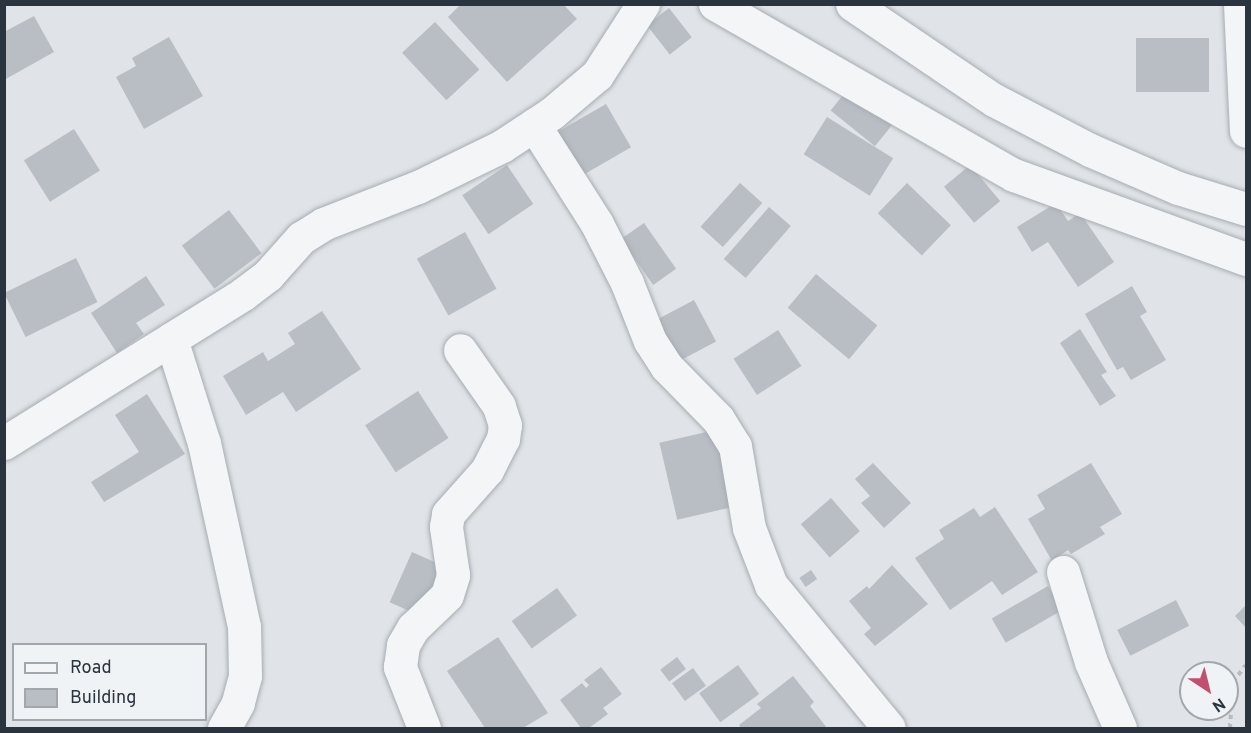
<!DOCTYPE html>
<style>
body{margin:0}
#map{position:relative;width:1251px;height:733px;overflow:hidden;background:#e0e4e8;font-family:Overpass,sans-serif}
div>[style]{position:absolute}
.building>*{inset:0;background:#b8bec4;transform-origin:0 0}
.path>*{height:4px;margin-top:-2px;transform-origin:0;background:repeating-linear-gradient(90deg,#b7bbc0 0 4.5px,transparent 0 9px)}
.roads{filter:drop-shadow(0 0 2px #a6acb2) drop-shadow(0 0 2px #a6acb2)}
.minor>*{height:33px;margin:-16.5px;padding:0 16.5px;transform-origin:16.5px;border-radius:16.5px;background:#f3f5f7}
span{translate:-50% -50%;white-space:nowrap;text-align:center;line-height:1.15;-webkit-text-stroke:5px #f0f3f6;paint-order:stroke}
.frame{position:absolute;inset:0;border:6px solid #2a343e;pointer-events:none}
.legend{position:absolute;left:12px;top:643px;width:195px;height:78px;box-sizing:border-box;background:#f0f3f6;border:2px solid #a1a7ac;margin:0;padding:8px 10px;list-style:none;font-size:18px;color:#2a343e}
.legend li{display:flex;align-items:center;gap:12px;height:30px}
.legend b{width:30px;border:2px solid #a1a7ac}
.north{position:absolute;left:1179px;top:661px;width:60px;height:60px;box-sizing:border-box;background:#f0f3f6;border:2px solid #a1a7ac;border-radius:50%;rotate:145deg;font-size:16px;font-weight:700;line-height:24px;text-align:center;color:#2a343e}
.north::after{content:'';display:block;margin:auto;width:21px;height:27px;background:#c34f70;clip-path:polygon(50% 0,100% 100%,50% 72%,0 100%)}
</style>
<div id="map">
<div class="building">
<div style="clip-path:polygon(461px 4px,563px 4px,577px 19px,507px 82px,448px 17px)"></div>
<div style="left:669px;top:8px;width:37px;height:28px;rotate:52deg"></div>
<div style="clip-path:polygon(34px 16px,54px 52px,4px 80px,4px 32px)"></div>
<div style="left:435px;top:22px;width:65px;height:45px;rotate:47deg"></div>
<div style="clip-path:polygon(169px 37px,203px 96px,144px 129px,116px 77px,136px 66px,132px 58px)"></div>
<div style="left:1136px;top:38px;width:73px;height:54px"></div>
<div style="left:852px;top:84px;width:57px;height:34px;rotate:39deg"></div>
<div style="left:606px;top:104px;width:50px;height:55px;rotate:60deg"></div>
<div style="left:827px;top:117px;width:78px;height:44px;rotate:32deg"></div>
<div style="left:74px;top:129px;width:49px;height:59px;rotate:58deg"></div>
<div style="left:507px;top:165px;width:47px;height:54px;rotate:56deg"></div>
<div style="left:970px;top:165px;width:47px;height:34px;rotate:50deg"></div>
<div style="left:740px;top:183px;width:30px;height:59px;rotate:42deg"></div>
<div style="left:907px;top:183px;width:61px;height:42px;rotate:44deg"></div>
<div style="clip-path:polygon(1056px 203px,1068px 221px,1080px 213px,1114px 262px,1078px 287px,1048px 242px,1032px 252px,1017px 227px)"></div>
<div style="left:769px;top:207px;width:29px;height:69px;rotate:41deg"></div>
<div style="left:229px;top:210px;width:54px;height:59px;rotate:53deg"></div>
<div style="left:644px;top:223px;width:56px;height:28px;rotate:55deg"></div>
<div style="left:465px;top:232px;width:65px;height:55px;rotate:61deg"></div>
<div style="left:76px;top:258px;width:49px;height:80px;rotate:64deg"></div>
<div style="left:816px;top:274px;width:80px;height:44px;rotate:40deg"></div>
<div style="clip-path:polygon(146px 276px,165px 305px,136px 323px,144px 334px,117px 353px,91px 313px)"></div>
<div style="clip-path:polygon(1132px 286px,1147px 312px,1140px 316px,1166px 360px,1131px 380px,1123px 367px,1117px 370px,1085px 314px)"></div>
<div style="left:694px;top:300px;width:47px;height:46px;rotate:62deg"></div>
<div style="clip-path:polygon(322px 311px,361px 369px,296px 412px,283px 392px,246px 415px,223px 376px,263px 352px,268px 361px,295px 344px,288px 333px)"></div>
<div style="clip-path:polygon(1080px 329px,1107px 372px,1101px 375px,1116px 396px,1100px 406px,1060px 343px)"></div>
<div style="left:778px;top:330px;width:43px;height:53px;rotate:57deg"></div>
<div style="left:418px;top:391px;width:56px;height:63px;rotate:57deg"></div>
<div style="clip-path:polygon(147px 394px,185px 454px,104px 502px,91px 482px,139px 452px,115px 415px)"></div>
<div style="left:715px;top:430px;width:79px;height:57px;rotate:77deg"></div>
<div style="clip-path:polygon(873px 463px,911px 503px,884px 528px,861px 503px,870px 496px,855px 479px)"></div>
<div style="clip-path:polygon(1091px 463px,1122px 514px,1100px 527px,1105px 534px,1071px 554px,1068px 550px,1052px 561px,1028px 519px,1045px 509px,1037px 495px)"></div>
<div style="left:831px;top:498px;width:44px;height:40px;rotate:49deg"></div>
<div style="clip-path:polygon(995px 507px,1038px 572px,1002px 595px,992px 581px,950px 610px,915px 558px,944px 539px,939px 530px,974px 508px,980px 517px)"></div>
<div style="left:412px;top:552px;width:37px;height:55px;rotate:24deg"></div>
<div style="clip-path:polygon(892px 565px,928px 604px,875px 646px,864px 634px,871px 628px,849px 601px,867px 586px,869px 589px)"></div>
<div style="left:811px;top:570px;width:11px;height:14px;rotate:56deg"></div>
<div style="left:1048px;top:586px;width:28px;height:65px;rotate:60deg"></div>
<div style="left:557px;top:588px;width:34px;height:56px;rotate:54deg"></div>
<div style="left:1176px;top:600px;width:29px;height:66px;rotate:63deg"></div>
<div style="clip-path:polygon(1246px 605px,1246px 628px,1235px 616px)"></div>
<div style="clip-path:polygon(498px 637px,548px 713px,523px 728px,485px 728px,447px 671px)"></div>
<div style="left:677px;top:657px;width:15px;height:21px;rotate:53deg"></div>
<div style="left:738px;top:665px;width:36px;height:48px;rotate:54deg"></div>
<div style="clip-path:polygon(601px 667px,622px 694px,603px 708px,608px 714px,589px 728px,581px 728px,560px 700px,582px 683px,586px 688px,589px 685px,584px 680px)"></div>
<div style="left:693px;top:668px;width:22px;height:26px;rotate:54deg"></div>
<div style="clip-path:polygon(793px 676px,814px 702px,810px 706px,827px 728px,741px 728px,739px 725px,761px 708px,757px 704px)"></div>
</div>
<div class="path">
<div style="left:1230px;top:728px;width:46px;rotate:-86.3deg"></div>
<div style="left:1233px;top:682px;width:21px;rotate:-53deg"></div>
</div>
<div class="roads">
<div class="minor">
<div style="left:715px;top:4px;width:344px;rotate:29.8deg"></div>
<div style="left:1014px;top:175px;width:247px;rotate:19.9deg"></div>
<div style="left:852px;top:4px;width:171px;rotate:34.1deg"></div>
<div style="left:994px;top:100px;width:108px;rotate:27.5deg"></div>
<div style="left:1090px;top:150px;width:96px;rotate:23.4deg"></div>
<div style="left:1178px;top:188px;width:71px;rotate:17.2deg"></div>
<div style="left:1240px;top:4px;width:127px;rotate:87.3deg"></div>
<div style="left:534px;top:125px;width:117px;rotate:57.5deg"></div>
<div style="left:597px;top:224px;width:66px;rotate:63deg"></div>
<div style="left:627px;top:283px;width:62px;rotate:68.4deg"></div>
<div style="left:650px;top:341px;width:31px;rotate:57deg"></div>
<div style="left:667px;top:367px;width:73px;rotate:45.6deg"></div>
<div style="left:718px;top:419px;width:32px;rotate:58deg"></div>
<div style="left:735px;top:446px;width:83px;rotate:80.3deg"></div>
<div style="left:749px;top:528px;width:61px;rotate:68.9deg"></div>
<div style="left:771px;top:585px;width:185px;rotate:50.5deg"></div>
<div style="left:171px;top:339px;width:109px;rotate:72.4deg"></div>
<div style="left:204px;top:443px;width:188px;rotate:77.7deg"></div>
<div style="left:244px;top:627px;width:49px;rotate:88.8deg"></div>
<div style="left:245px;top:676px;width:28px;rotate:105deg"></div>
<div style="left:238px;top:703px;width:29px;rotate:119deg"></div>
<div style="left:4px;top:443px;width:282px;rotate:-31.9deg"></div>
<div style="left:243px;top:294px;width:31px;rotate:-37deg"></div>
<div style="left:268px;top:275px;width:50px;rotate:-48.3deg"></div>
<div style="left:301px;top:238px;width:26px;rotate:-32deg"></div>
<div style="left:323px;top:224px;width:102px;rotate:-21.3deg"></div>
<div style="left:418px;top:187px;width:93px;rotate:-26deg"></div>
<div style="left:502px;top:146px;width:60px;rotate:-33.4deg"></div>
<div style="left:552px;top:113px;width:59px;rotate:-40.2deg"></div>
<div style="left:597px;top:75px;width:85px;rotate:-57.1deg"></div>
<div style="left:1063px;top:572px;width:94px;rotate:72.7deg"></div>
<div style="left:1091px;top:662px;width:72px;rotate:66.3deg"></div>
<div style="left:424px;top:728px;width:66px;rotate:-111.5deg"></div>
<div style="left:400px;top:667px;width:22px;rotate:-82deg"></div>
<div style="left:403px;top:645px;width:20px;rotate:-60deg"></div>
<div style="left:413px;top:628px;width:47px;rotate:-44.1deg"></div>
<div style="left:447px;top:595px;width:21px;rotate:-73deg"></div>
<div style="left:453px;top:575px;width:49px;rotate:-98.3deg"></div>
<div style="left:446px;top:527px;width:13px;rotate:-81deg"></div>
<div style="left:448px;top:514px;width:59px;rotate:-48.4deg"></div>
<div style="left:487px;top:470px;width:35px;rotate:-63deg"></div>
<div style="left:503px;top:439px;width:14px;rotate:-82deg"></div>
<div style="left:505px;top:425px;width:20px;rotate:-108deg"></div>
<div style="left:499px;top:406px;width:68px;rotate:-124.9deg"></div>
</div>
</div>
<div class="frame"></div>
<ul class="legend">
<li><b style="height:8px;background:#f3f5f7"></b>Road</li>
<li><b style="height:16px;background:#b8bec4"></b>Building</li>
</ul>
<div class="north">N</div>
</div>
